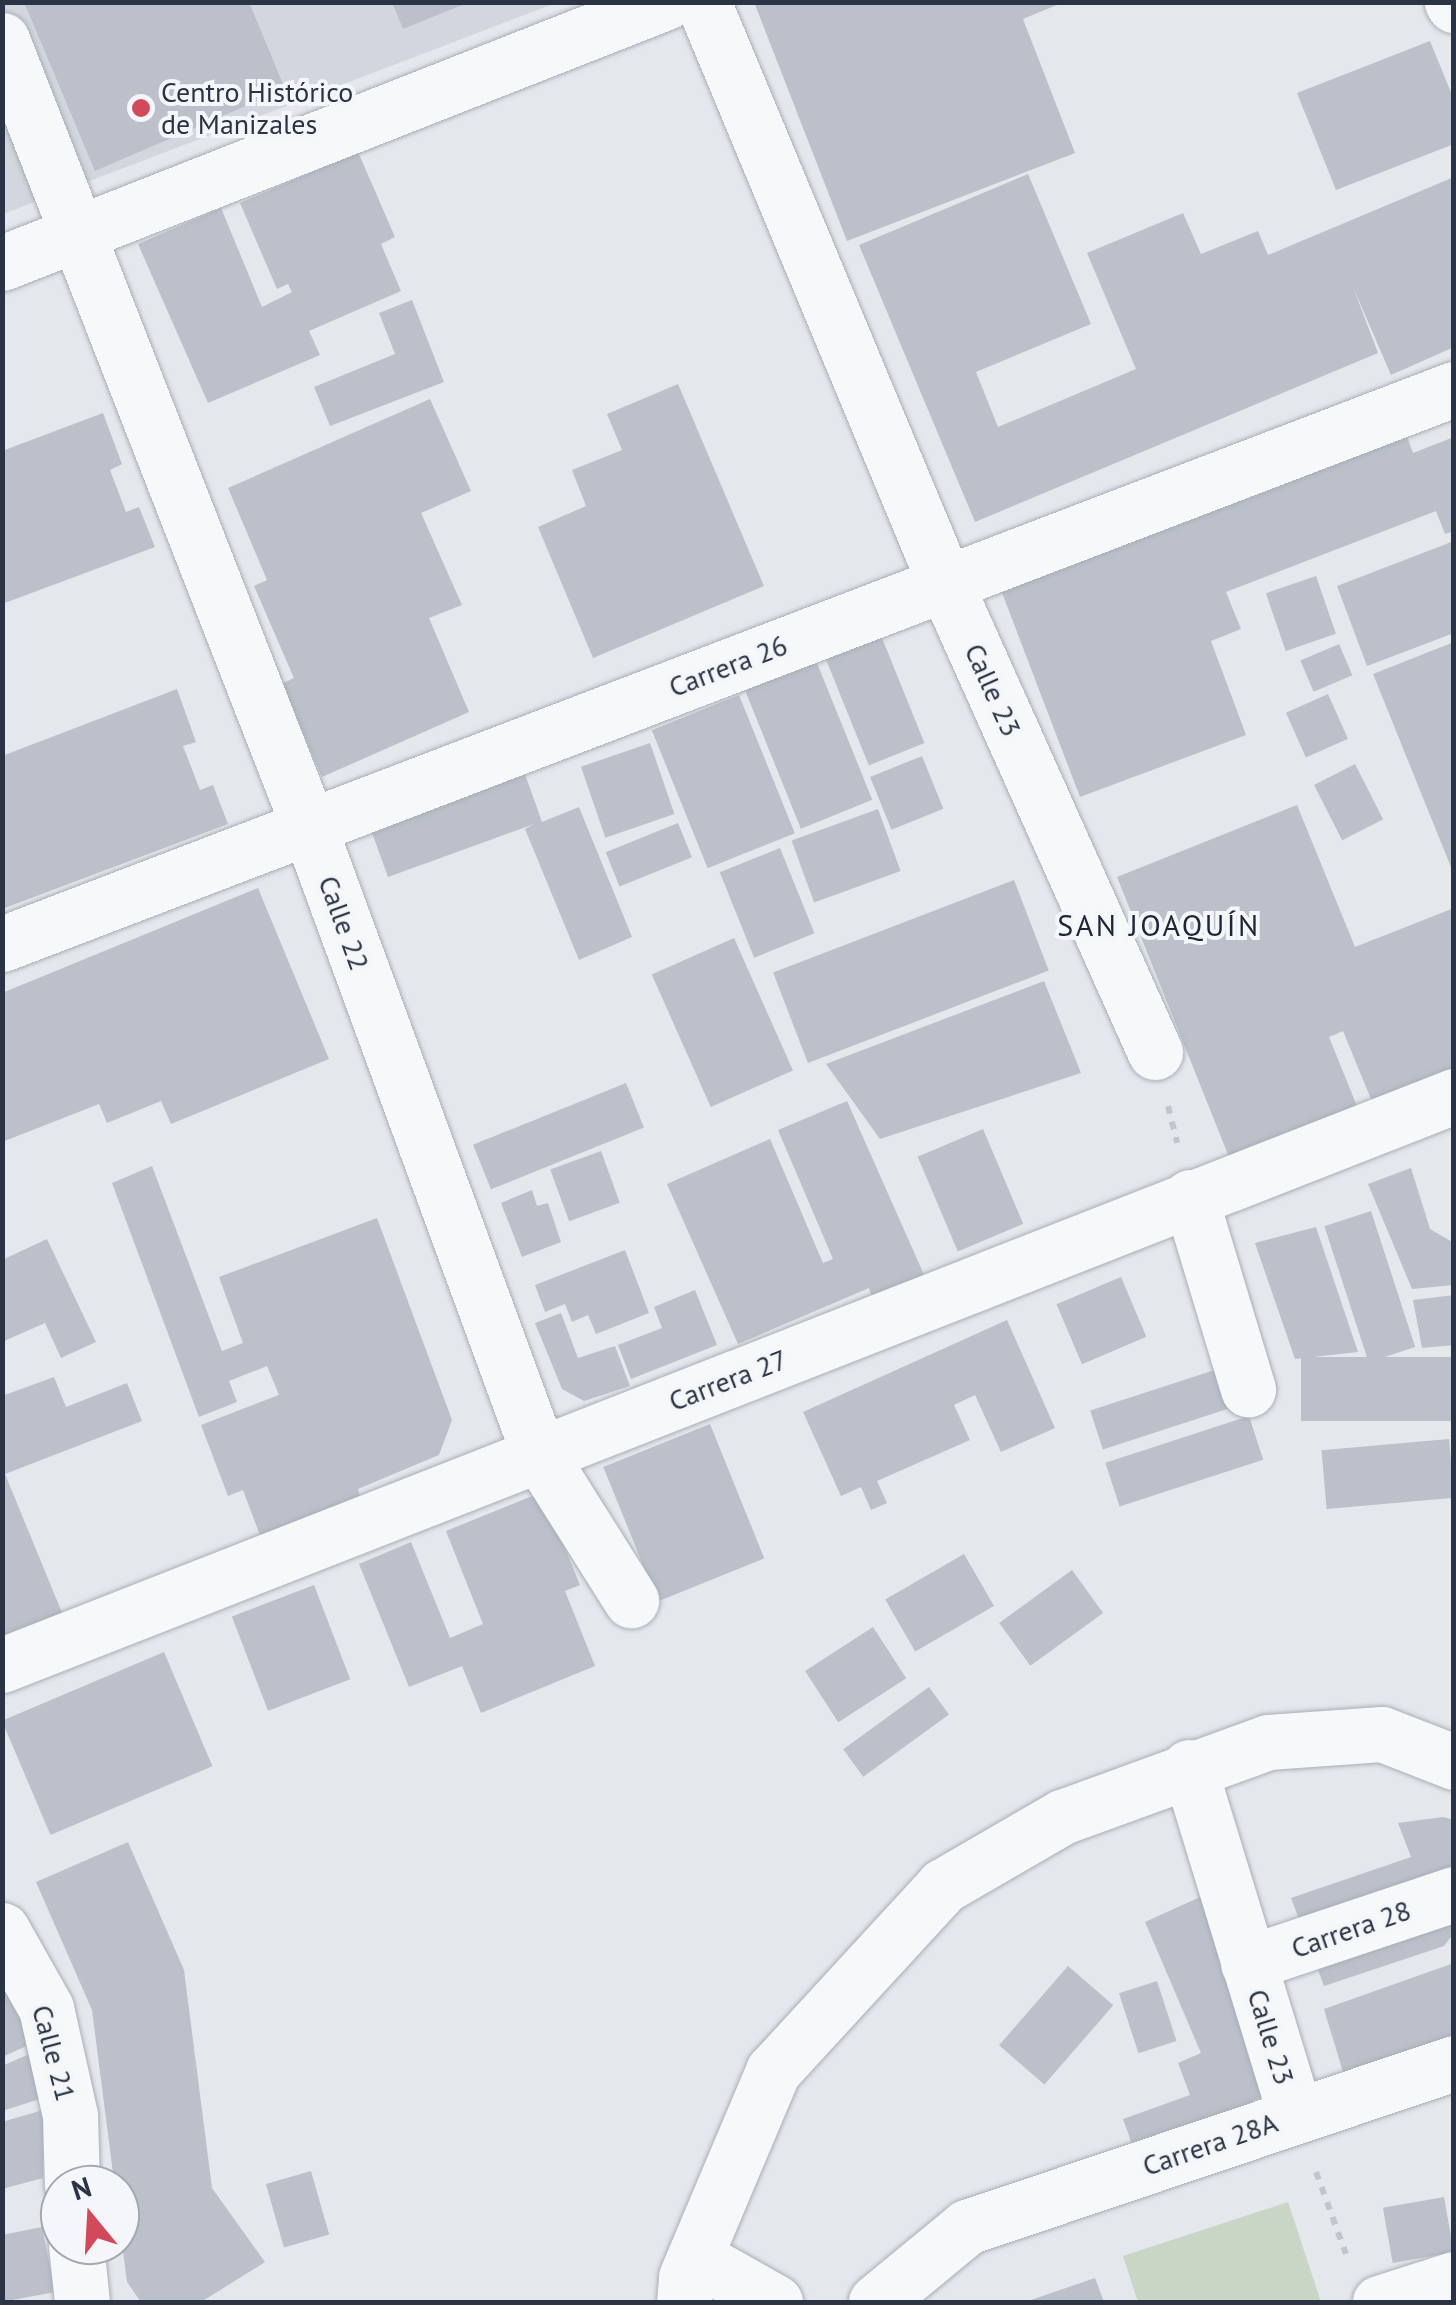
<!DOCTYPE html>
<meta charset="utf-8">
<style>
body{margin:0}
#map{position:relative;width:1456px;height:2305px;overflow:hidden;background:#e4e7ec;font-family:"PT Sans",sans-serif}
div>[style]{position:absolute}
.built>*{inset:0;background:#d2d6de}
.green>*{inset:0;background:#c9d6c5}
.building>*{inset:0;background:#bbc0ca;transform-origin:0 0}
.path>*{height:6px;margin-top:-3px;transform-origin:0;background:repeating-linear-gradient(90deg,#c2c5cb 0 8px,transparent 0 16px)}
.roads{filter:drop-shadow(0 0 2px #a9aeb7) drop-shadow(0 0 2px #a9aeb7)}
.pedestrian>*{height:52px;margin:-26px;padding:0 26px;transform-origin:26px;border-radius:26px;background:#f7f8fa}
.minor>*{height:55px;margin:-27.5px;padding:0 27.5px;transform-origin:27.5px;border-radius:27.5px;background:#f7f8fa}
.tertiary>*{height:55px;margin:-27.5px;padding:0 27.5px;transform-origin:27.5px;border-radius:27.5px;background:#f7f8fa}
.dots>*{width:28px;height:28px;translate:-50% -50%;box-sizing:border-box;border:5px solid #f4f6f9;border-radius:50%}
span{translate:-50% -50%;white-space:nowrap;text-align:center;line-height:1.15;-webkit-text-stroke:8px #f4f6f9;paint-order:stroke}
.poi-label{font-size:28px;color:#2b3445}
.left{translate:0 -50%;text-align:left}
.street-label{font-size:28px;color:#2b3445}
.neighbourhood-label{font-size:30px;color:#1d2536;letter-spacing:2.5px}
.frame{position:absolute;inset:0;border:5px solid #2b3445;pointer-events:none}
.north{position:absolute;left:40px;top:2165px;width:100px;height:100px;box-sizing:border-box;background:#f4f6f9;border:2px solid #a4a8b1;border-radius:50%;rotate:342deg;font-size:28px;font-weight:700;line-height:40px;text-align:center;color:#2b3445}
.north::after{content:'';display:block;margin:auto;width:35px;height:45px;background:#d1495b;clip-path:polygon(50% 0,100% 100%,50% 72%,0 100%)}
</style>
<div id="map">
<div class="built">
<div style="clip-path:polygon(3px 3px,556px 3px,3px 214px)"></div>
</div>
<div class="green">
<div style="clip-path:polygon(1288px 2202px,1321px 2302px,1138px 2302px,1123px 2256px)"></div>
</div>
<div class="building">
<div style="clip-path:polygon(24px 2px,249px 2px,285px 89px,95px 171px)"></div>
<div style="clip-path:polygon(392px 2px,467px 2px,467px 3px,403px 29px)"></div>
<div style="clip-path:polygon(754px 2px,1064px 2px,1023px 19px,1075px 153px,847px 241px)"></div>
<div style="clip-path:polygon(1430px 41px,1454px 100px,1454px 144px,1336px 190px,1297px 93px)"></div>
<div style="clip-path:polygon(358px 152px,395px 237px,381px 244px,401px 291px,309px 331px,320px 355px,208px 403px,138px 244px,221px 208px,262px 307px,292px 292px,288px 284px,277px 289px,240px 203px)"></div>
<div style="clip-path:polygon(1028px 174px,1091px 324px,976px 372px,998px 427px,1136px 369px,1087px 253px,1183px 213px,1201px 254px,1258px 231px,1268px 255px,1454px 177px,1454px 347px,1391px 375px,1353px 287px,1378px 353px,975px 522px,859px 245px)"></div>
<div style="clip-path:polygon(412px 300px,444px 382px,330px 426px,314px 387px,395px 354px,379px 313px)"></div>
<div style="clip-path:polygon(678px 384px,764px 586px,593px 658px,538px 527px,586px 506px,572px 470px,622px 450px,607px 414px)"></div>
<div style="clip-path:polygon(430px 399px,471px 491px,421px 513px,462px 605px,429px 618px,469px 712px,322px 777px,281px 684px,294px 678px,254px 586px,267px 580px,228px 488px)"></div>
<div style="clip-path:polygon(103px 413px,122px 464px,110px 470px,126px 512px,139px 507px,155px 547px,2px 604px,2px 451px)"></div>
<div style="clip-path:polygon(1401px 420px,1413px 453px,1454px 437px,1454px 531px,1445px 534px,1436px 511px,1226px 592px,1241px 629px,1211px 641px,1246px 735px,1080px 797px,996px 577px)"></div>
<div style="clip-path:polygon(1454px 541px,1454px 633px,1367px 666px,1337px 586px)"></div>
<div style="left:1316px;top:576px;width:61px;height:53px;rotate:71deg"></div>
<div style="left:878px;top:628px;width:124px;height:60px;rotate:68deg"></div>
<div style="clip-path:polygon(1454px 642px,1454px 872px,1453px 872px,1373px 674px)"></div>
<div style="left:1339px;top:644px;width:34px;height:42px;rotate:67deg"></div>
<div style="left:815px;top:658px;width:153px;height:77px;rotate:68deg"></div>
<div style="clip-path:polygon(177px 689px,196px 742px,183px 746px,200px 790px,213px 785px,228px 824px,2px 909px,2px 756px)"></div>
<div style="left:1328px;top:694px;width:49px;height:46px;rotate:66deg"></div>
<div style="left:739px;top:695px;width:149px;height:94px;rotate:68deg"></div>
<div style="left:650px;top:743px;width:75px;height:73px;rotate:71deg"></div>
<div style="left:922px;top:756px;width:57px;height:56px;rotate:68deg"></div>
<div style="clip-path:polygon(520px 760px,542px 822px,579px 807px,632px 937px,579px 960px,525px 829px,534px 824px,388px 877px,366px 816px)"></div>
<div style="left:1355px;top:764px;width:62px;height:46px;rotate:63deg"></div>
<div style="clip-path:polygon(1297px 805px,1355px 947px,1454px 908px,1454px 1072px,1373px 1104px,1343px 1031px,1329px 1037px,1359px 1111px,1231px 1162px,1117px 877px)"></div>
<div style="left:878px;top:809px;width:66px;height:92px;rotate:70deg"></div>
<div style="left:678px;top:823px;width:37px;height:78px;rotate:68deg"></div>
<div style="left:780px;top:848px;width:92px;height:65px;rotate:68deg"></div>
<div style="left:1014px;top:880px;width:97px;height:258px;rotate:69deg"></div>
<div style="clip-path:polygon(258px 888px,329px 1059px,171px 1124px,161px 1101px,107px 1123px,99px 1104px,2px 1142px,2px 993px)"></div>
<div style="left:734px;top:938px;width:145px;height:90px;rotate:66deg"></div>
<div style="clip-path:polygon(1044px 981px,1081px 1073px,880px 1139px,826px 1064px)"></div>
<div style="left:626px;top:1083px;width:48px;height:165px;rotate:68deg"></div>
<div style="clip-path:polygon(847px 1101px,925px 1277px,873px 1301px,869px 1288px,738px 1344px,667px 1184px,770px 1139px,823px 1263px,833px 1259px,778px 1130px)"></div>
<div style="left:983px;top:1129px;width:103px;height:71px;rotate:67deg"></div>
<div style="left:601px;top:1151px;width:55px;height:54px;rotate:70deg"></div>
<div style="clip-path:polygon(152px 1166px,222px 1351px,243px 1343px,219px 1277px,377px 1218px,452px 1420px,439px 1455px,358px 1489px,361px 1501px,261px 1538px,243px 1490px,228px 1496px,201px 1425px,279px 1395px,267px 1366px,229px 1381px,237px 1402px,199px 1417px,112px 1183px)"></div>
<div style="clip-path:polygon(1411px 1168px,1430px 1229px,1454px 1243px,1454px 1285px,1412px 1289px,1368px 1184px)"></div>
<div style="clip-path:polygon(532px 1190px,537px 1206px,548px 1203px,561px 1242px,522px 1257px,501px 1203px)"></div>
<div style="left:1371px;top:1211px;width:143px;height:49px;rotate:72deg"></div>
<div style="clip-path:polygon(1316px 1227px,1358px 1352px,1295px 1359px,1255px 1243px)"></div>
<div style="clip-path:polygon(47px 1239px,96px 1342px,61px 1358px,45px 1323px,2px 1342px,2px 1260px)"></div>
<div style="clip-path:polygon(625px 1250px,649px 1313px,596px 1334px,588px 1315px,572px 1322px,565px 1304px,545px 1312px,535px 1285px)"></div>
<div style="left:1121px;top:1277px;width:65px;height:70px;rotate:67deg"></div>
<div style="clip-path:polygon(695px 1290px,717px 1345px,631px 1379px,618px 1345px,662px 1328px,654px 1307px)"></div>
<div style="clip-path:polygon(1454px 1295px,1454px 1345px,1422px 1348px,1413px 1300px)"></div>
<div style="clip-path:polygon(561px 1313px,578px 1358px,615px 1346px,630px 1386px,584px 1401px,562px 1389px,535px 1323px)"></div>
<div style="clip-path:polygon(1007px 1320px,1055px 1428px,1001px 1452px,975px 1395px,954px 1405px,970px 1440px,877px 1481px,887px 1503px,871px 1510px,861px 1487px,841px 1496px,803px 1412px)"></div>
<div style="left:1454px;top:1357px;width:64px;height:153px;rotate:90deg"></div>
<div style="left:1230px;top:1365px;width:41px;height:147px;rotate:72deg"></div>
<div style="clip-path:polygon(54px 1377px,66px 1407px,127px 1383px,142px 1421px,5px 1474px,65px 1620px,2px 1646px,2px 1396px)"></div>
<div style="left:1249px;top:1416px;width:46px;height:151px;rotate:72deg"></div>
<div style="left:710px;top:1424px;width:145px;height:115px;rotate:68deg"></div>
<div style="left:1449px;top:1439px;width:59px;height:128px;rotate:85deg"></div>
<div style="clip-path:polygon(542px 1492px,580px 1585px,565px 1591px,595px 1666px,481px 1713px,462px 1666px,409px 1687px,359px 1564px,411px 1542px,450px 1638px,483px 1624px,446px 1531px)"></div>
<div style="left:964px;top:1554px;width:60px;height:91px;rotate:60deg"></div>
<div style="left:1072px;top:1570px;width:53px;height:90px;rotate:54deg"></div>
<div style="left:314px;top:1585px;width:101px;height:88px;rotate:69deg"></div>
<div style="left:873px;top:1627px;width:61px;height:81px;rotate:57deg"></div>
<div style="left:164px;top:1652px;width:124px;height:176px;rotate:67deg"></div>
<div style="left:929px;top:1687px;width:34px;height:106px;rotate:54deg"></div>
<div style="clip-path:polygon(1443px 1817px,1454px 1820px,1454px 1933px,1444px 1946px,1324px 1986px,1291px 1898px,1411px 1857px,1398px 1823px)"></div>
<div style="clip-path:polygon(128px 1842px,184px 1970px,212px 2188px,265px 2262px,201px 2302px,141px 2302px,127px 2282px,92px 2010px,36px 1882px)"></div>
<div style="clip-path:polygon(1222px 1887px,1266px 2094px,1139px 2164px,1123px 2119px,1190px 2095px,1178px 2063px,1201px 2053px,1145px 1922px)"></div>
<div style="clip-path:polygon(1454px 1963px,1454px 2088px,1358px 2122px,1324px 2009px)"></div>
<div style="left:1068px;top:1966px;width:60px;height:105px;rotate:41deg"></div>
<div style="left:1157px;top:1981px;width:63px;height:40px;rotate:72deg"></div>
<div style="clip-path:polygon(16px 1987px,40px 2040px,2px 2057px,2px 1993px)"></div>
<div style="clip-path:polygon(43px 2048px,46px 2097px,2px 2111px,2px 2066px)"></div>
<div style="clip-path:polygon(43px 2110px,43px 2178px,2px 2189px,2px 2122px)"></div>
<div style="left:311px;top:2171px;width:66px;height:47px;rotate:74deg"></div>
<div style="left:1444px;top:2197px;width:56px;height:62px;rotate:80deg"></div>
<div style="clip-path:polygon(42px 2227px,55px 2292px,2px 2302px,2px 2235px)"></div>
<div style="clip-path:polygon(1095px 2278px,1104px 2302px,1025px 2302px)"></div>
</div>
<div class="path">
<div style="left:1168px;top:1106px;width:38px;rotate:76deg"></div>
<div style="left:1316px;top:2172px;width:87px;rotate:69.9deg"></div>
</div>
<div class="roads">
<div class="pedestrian">
<div style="left:1379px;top:2302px;width:79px;rotate:-17.7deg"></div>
</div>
<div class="minor">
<div style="left:1452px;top:2px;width:4px;rotate:56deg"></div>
<div style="left:2px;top:263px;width:713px;rotate:-21.46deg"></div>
<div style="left:945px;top:583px;width:514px;rotate:65.88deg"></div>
<div style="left:309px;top:827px;width:668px;rotate:69.86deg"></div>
<div style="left:539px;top:1454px;width:173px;rotate:57.8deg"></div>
<div style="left:1190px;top:1197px;width:201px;rotate:73.2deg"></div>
<div style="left:2px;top:1665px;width:1560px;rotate:-21.4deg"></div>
<div style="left:1189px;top:1767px;width:363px;rotate:73deg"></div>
<div style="left:1248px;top:1963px;width:217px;rotate:-18.5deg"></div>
<div style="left:695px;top:2257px;width:92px;rotate:29.4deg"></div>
<div style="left:684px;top:2302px;width:25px;rotate:-85deg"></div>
<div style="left:686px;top:2277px;width:224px;rotate:-67.1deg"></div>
<div style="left:773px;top:2071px;width:251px;rotate:-47.4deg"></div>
<div style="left:943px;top:1886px;width:138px;rotate:-30.1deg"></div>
<div style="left:1062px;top:1817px;width:219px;rotate:-20deg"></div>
<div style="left:1268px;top:1742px;width:114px;rotate:-4deg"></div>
<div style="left:1382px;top:1734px;width:77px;rotate:21.3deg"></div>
<div style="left:876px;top:2302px;width:118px;rotate:-39.5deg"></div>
<div style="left:967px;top:2227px;width:514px;rotate:-18.61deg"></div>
</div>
<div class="tertiary">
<div style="left:703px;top:2px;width:629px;rotate:67.39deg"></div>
<div style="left:2px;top:40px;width:845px;rotate:68.69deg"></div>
<div style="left:2px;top:944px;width:1554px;rotate:-20.92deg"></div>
<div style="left:2px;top:1930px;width:90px;rotate:60.6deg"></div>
<div style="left:46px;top:2008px;width:110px;rotate:77.4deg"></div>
<div style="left:70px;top:2115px;width:70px;rotate:88.4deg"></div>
<div style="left:76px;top:2245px;width:57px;rotate:84deg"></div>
</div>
</div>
<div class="dots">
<div style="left:141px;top:108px;background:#d1495b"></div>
</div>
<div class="poi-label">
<span class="left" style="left:161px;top:108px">Centro Histórico<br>de Manizales</span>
</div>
<div class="street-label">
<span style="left:728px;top:666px;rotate:-21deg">Carrera 26</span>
<span style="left:993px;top:690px;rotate:66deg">Calle 23</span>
<span style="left:344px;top:923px;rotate:70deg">Calle 22</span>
<span style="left:728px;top:1380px;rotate:-21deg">Carrera 27</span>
<span style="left:1351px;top:1929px;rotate:-19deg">Carrera 28</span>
<span style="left:1271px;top:2037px;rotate:73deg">Calle 23</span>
<span style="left:54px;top:2053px;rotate:75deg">Calle 21</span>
<span style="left:1210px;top:2144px;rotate:-19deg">Carrera 28A</span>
</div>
<div class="neighbourhood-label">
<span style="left:1159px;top:925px">SAN JOAQUÍN</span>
</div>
<div class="frame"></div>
<div class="north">N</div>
</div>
